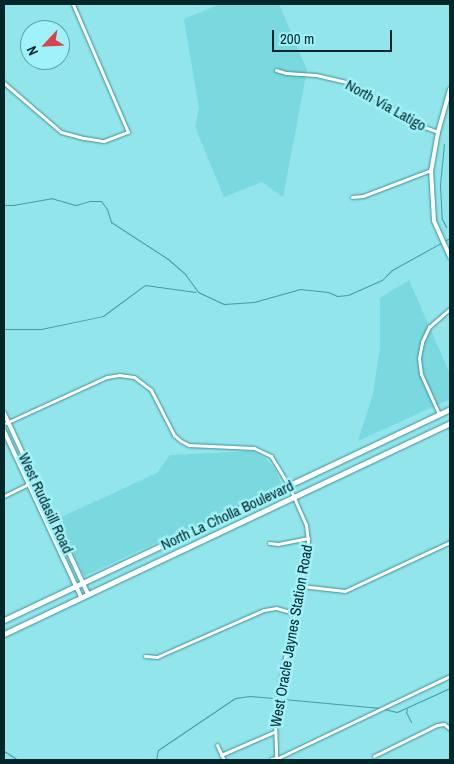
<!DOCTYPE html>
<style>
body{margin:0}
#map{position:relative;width:454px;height:764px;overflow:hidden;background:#92e5eb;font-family:"Archivo Narrow",sans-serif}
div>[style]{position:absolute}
.built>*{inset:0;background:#7ad8df}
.stream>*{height:1px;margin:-0.5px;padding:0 0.5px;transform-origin:0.5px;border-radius:0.5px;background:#409da4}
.roads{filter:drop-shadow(0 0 1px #3b9096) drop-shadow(0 0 1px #3b9096)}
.minor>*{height:3px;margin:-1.5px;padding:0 1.5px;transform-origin:1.5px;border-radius:1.5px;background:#fff}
.tertiary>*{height:4px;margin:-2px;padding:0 2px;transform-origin:2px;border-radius:2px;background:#fff}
.primary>*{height:5px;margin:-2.5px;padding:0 2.5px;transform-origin:2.5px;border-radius:2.5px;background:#fff}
span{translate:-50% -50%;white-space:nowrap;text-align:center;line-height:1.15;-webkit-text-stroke:5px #9ff2f9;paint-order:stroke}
.street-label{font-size:15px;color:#02272a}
.frame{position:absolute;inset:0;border:5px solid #02272a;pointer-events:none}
.north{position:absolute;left:20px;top:20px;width:50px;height:50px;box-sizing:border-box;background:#9ff2f9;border:1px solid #60a1a6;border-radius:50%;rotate:245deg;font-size:14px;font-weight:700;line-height:20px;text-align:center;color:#02272a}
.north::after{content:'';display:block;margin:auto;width:18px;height:22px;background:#d5454b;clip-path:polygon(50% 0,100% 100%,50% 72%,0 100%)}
.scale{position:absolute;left:272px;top:30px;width:120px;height:22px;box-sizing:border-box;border:2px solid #02272a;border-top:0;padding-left:6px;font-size:15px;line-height:18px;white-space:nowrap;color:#02272a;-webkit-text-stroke:4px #9ff2f9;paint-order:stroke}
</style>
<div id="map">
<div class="built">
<div style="clip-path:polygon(220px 4px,279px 4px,307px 70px,283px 197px,262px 182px,224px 197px,195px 127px,199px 108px,184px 19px)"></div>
<div style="clip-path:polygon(409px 280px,450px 374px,450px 399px,358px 441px,373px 394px,380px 348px,380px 298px)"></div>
<div style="clip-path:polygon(252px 451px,265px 458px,275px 469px,282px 485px,84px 576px,57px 519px,157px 473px,170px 455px)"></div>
</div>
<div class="stream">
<div style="left:444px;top:144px;width:41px;rotate:95.6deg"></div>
<div style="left:440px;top:185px;width:34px;rotate:87deg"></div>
<div style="left:442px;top:219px;width:9px;rotate:63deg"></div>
<div style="left:4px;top:205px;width:9px"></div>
<div style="left:13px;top:205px;width:39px;rotate:-10deg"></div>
<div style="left:51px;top:198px;width:26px;rotate:16deg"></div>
<div style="left:76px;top:205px;width:15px;rotate:-16deg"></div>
<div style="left:90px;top:201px;width:11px"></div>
<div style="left:101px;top:201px;width:10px;rotate:53deg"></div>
<div style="left:107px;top:209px;width:14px;rotate:73deg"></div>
<div style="left:111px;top:222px;width:68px;rotate:33deg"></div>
<div style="left:168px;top:259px;width:23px;rotate:41deg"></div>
<div style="left:185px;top:274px;width:22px;rotate:54deg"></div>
<div style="left:198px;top:292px;width:29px;rotate:25deg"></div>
<div style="left:224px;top:304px;width:30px;rotate:-4deg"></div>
<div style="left:254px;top:302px;width:48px;rotate:-15.8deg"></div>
<div style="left:300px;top:289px;width:28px;rotate:6deg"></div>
<div style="left:328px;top:292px;width:10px;rotate:24deg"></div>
<div style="left:337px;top:296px;width:11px;rotate:-5deg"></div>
<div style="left:348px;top:295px;width:37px;rotate:-24deg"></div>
<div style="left:382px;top:280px;width:14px;rotate:-45deg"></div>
<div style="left:392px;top:270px;width:56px;rotate:-28.9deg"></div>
<div style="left:444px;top:241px;width:7px;rotate:-27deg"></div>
<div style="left:4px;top:329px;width:37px"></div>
<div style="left:41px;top:329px;width:63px;rotate:-11.8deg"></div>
<div style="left:103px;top:316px;width:52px;rotate:-36.4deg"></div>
<div style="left:145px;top:285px;width:51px;rotate:7.8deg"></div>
<div style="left:384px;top:709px;width:13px;rotate:13deg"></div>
<div style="left:397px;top:712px;width:58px;rotate:-24.4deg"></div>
<div style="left:407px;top:709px;width:3px;rotate:108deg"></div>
<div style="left:406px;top:712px;width:11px;rotate:63deg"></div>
<div style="left:4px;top:751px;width:17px;rotate:33deg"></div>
<div style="left:156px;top:760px;width:10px;rotate:-79deg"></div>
<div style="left:158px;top:750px;width:93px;rotate:-34deg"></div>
<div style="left:235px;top:698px;width:15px;rotate:-8deg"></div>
<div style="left:250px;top:696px;width:131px;rotate:5.3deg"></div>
</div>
<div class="roads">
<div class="minor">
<div style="left:276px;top:70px;width:10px;rotate:17deg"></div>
<div style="left:286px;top:73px;width:30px;rotate:4deg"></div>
<div style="left:316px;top:75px;width:32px;rotate:13deg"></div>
<div style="left:347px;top:82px;width:12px;rotate:24deg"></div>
<div style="left:358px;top:87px;width:72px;rotate:31.9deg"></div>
<div style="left:419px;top:125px;width:20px;rotate:20deg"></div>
<div style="left:4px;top:83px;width:75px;rotate:40.7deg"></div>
<div style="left:61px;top:132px;width:24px;rotate:15deg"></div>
<div style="left:84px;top:138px;width:20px;rotate:9deg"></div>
<div style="left:104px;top:141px;width:26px;rotate:-21deg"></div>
<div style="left:128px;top:132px;width:139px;rotate:-113.3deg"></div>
<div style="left:352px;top:197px;width:11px;rotate:-5deg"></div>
<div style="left:363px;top:196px;width:73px;rotate:-20.9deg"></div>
<div style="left:439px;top:414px;width:44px;rotate:-114.2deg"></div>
<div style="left:421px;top:374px;width:16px;rotate:-97deg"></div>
<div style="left:419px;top:358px;width:16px;rotate:-79deg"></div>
<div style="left:422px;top:342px;width:17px;rotate:-65deg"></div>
<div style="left:429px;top:327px;width:28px;rotate:-41deg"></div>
<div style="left:6px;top:423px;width:111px;rotate:-24.5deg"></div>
<div style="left:107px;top:377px;width:12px;rotate:-9deg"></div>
<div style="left:119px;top:375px;width:15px;rotate:8deg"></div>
<div style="left:134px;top:377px;width:21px;rotate:37deg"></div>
<div style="left:151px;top:390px;width:51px;rotate:62.9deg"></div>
<div style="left:174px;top:435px;width:9px;rotate:41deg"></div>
<div style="left:181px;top:441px;width:9px;rotate:27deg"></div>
<div style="left:189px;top:445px;width:65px;rotate:2.6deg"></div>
<div style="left:254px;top:448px;width:19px;rotate:25deg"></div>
<div style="left:271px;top:456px;width:35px;rotate:59deg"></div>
<div style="left:289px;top:486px;width:43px;rotate:66.4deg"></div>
<div style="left:306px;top:525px;width:16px;rotate:83deg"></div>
<div style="left:308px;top:541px;width:46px;rotate:98.8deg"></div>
<div style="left:301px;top:586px;width:88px;rotate:102.5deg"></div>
<div style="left:282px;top:672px;width:50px;rotate:98deg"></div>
<div style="left:275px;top:722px;width:38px;rotate:88deg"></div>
<div style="left:4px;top:496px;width:32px;rotate:-26deg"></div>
<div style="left:269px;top:543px;width:9px;rotate:6deg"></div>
<div style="left:278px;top:544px;width:31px;rotate:-11deg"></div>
<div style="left:301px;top:586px;width:44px;rotate:6.5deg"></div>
<div style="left:345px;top:591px;width:116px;rotate:-25deg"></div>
<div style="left:145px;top:656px;width:12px;rotate:5deg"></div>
<div style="left:157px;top:657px;width:117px;rotate:-23.7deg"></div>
<div style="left:264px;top:610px;width:12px;rotate:-9deg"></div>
<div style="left:276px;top:608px;width:20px;rotate:15deg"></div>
<div style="left:444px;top:724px;width:8px;rotate:40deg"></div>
<div style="left:217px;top:745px;width:17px;rotate:65deg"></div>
<div style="left:221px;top:755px;width:58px;rotate:-23.5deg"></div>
<div style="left:374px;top:756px;width:70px;rotate:-26.2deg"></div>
<div style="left:437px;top:725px;width:7px;rotate:-8deg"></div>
<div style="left:276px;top:759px;width:193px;rotate:-25.5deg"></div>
</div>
<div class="tertiary">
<div style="left:450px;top:89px;width:45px;rotate:105.6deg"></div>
<div style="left:438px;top:132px;width:39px;rotate:100deg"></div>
<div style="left:431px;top:170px;width:51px;rotate:86.6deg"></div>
<div style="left:434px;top:221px;width:39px;rotate:66deg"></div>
<div style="left:4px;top:413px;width:200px;rotate:65.1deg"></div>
<div style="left:4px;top:431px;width:183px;rotate:65.1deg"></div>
<div style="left:272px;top:760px;width:4px;rotate:-14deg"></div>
</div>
<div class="primary">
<div style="left:4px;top:620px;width:493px;rotate:-25.3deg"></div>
<div style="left:4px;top:634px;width:493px;rotate:-25.3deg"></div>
</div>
</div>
<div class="street-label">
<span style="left:386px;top:105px;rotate:29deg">North Via Latigo</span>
<span style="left:46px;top:503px;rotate:65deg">West Rudasill Road</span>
<span style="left:227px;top:515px;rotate:-25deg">North La Cholla Boulevard</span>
<span style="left:291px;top:636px;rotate:-80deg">West Oracle Jaynes Station Road</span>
</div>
<div class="frame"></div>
<div class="north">N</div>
<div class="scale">200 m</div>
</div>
